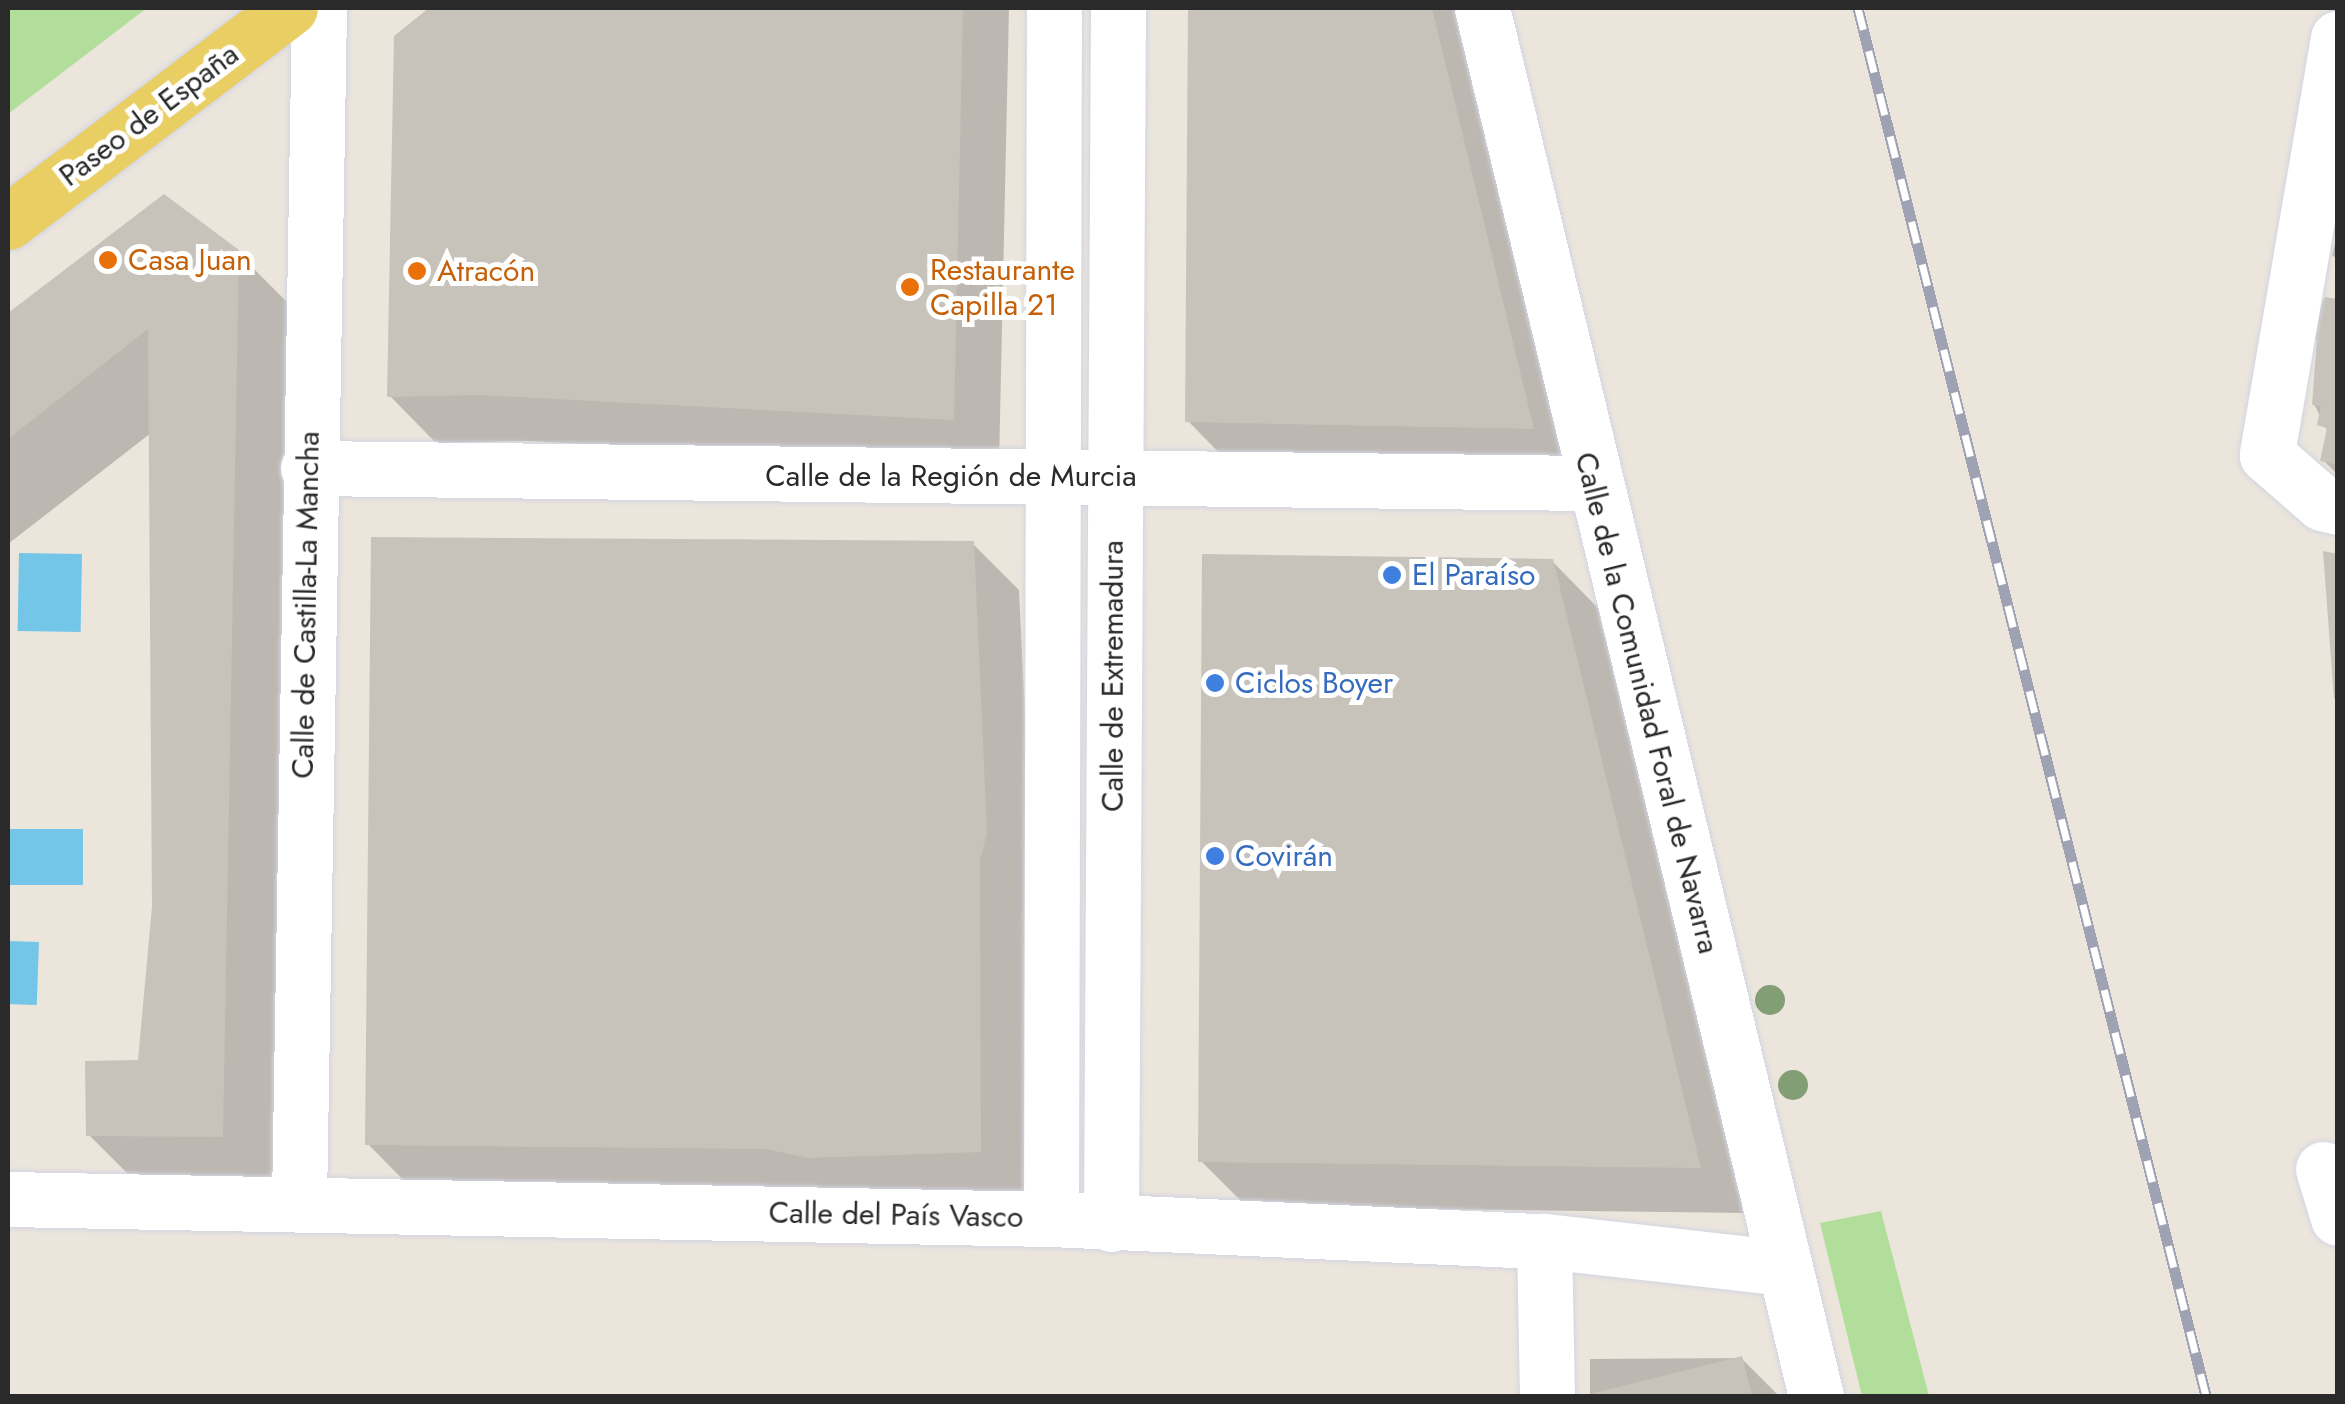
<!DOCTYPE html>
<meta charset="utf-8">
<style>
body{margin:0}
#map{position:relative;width:2345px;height:1404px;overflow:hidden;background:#ebe5dc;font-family:Jost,sans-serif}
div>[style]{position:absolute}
.green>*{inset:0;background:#b1df9b}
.water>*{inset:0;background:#74c6e8;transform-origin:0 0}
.shadow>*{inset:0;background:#0003}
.building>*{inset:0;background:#c7c3bb;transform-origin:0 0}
.roads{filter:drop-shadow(0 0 2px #d2d4e2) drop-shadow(0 0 2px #d2d4e2)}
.street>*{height:55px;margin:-27.5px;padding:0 27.5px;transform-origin:27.5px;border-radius:27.5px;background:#fff}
.primary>*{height:55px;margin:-27.5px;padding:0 27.5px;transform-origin:27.5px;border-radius:27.5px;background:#e9ce63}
.rail>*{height:11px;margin-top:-5.5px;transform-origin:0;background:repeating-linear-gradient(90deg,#fff 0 22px,#9fa2b3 0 44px);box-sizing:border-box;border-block:2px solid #9fa2b3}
.trees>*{width:30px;height:30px;margin:-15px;border-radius:50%;background:#819e74}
.dots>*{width:28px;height:28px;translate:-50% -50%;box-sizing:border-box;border:5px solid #fff;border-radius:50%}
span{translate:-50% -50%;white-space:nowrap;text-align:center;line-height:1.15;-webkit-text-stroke:10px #fff;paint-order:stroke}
.street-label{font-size:30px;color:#2a2a2a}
.food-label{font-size:30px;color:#c56008}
.left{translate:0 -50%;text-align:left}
.shop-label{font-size:30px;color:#366cbe}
.frame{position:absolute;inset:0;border:10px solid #2a2a2a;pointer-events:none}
</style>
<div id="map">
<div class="green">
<div style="clip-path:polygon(8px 8px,147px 8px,8px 114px)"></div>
<div style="clip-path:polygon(1881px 1211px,1929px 1396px,1862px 1396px,1820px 1223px)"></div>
</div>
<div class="water">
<div style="left:19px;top:553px;width:63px;height:78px;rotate:1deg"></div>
<div style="left:8px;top:829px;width:75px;height:56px"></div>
<div style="left:8px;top:941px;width:31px;height:63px;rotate:2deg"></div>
</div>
<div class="shadow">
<div style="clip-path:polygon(433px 8px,1009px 8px,999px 465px,526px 441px,436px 443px,390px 396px,396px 37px)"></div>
<div style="clip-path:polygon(1190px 8px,1465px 8px,1578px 474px,1234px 468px,1188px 421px)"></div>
<div style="clip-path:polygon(164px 197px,237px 252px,298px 313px,282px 1196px,149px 1195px,89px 1135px,141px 1063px,154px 907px,151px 433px,8px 544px,8px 317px)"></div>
<div style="clip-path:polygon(2338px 232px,2338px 260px,2332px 255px)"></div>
<div style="clip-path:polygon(2338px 302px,2338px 475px,2323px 460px,2328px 432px,2314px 404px,2318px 342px,2310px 334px)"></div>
<div style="clip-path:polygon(973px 544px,1019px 590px,1033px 880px,1026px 1197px,414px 1191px,368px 1144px)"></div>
<div style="clip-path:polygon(1552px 561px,1598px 608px,1746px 1213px,1247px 1207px,1201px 1161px)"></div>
<div style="clip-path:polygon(1741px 1358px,1779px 1396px,1590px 1396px,1590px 1359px)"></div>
</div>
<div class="building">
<div style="clip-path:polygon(429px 8px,963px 8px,954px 420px,478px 395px,387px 397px,394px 36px)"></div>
<div style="clip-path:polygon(1188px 8px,1432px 8px,1534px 429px,1185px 422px)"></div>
<div style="clip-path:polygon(164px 194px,239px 250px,223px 1137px,86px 1136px,85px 1061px,138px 1060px,152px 907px,148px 329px,8px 439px,8px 313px)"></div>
<div style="clip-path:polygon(2325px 297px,2338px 299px,2338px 465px,2320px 461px,2327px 428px,2317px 425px,2321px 406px,2312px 405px,2317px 337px,2307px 334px)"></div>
<div style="clip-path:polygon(371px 537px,974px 541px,987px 833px,980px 860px,981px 1152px,809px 1158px,766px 1149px,365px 1145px)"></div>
<div style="clip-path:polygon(2323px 551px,2338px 554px,2338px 699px,2334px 699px)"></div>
<div style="clip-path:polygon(1202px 554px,1553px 559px,1701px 1168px,1198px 1162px)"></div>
<div style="left:1742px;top:1356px;width:41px;height:155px;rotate:76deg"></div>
</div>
<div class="roads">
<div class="street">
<div style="left:1482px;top:8px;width:1428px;rotate:76.47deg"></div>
<div style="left:2338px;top:38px;width:423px;rotate:99.7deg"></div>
<div style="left:2267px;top:455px;width:73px;rotate:41.1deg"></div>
<div style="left:2322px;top:503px;width:16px;rotate:14deg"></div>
<div style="left:308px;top:468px;width:1285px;rotate:0.67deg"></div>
<div style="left:2323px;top:1169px;width:51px;rotate:73deg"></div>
<div style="left:8px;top:1199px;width:1043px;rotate:1.1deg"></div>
<div style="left:1051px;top:1219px;width:493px;rotate:2.6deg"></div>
<div style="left:1544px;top:1241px;width:241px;rotate:6.4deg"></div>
<div style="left:299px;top:1202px;width:1194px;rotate:-89.04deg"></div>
<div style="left:1051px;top:1219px;width:1211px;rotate:-89.86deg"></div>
<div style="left:1111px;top:1224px;width:1216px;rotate:-89.67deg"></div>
<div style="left:1544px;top:1241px;width:155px;rotate:88.9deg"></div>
</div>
<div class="primary">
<div style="left:8px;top:222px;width:354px;rotate:-37.2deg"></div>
</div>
</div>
<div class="rail">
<div style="left:1858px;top:8px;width:1431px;rotate:75.92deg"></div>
</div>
<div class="trees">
<div style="left:1770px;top:1000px"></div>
<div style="left:1793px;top:1085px"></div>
</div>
<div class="dots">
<div style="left:108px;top:260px;background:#e8710a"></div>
<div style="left:417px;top:271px;background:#e8710a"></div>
<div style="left:910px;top:287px;background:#e8710a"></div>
<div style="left:1392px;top:575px;background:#3f7fe0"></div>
<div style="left:1215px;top:683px;background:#3f7fe0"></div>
<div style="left:1215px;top:856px;background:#3f7fe0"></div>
</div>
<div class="street-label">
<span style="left:149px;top:115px;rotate:-37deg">Paseo de España</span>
<span style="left:951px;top:476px">Calle de la Región de Murcia</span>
<span style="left:306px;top:605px;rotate:-89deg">Calle de Castilla-La Mancha</span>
<span style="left:1113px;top:676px;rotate:-90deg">Calle de Extremadura</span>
<span style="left:1647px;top:703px;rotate:76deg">Calle de la Comunidad Foral de Navarra</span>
<span style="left:896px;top:1215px;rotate:1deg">Calle del País Vasco</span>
</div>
<div class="food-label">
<span class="left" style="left:128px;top:260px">Casa Juan</span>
<span class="left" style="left:930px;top:287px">Restaurante<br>Capilla 21</span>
<span class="left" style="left:437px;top:271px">Atracón</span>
</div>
<div class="shop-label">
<span class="left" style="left:1412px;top:575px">El Paraíso</span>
<span class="left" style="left:1235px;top:683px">Ciclos Boyer</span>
<span class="left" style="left:1235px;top:856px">Covirán</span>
</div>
<div class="frame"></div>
</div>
